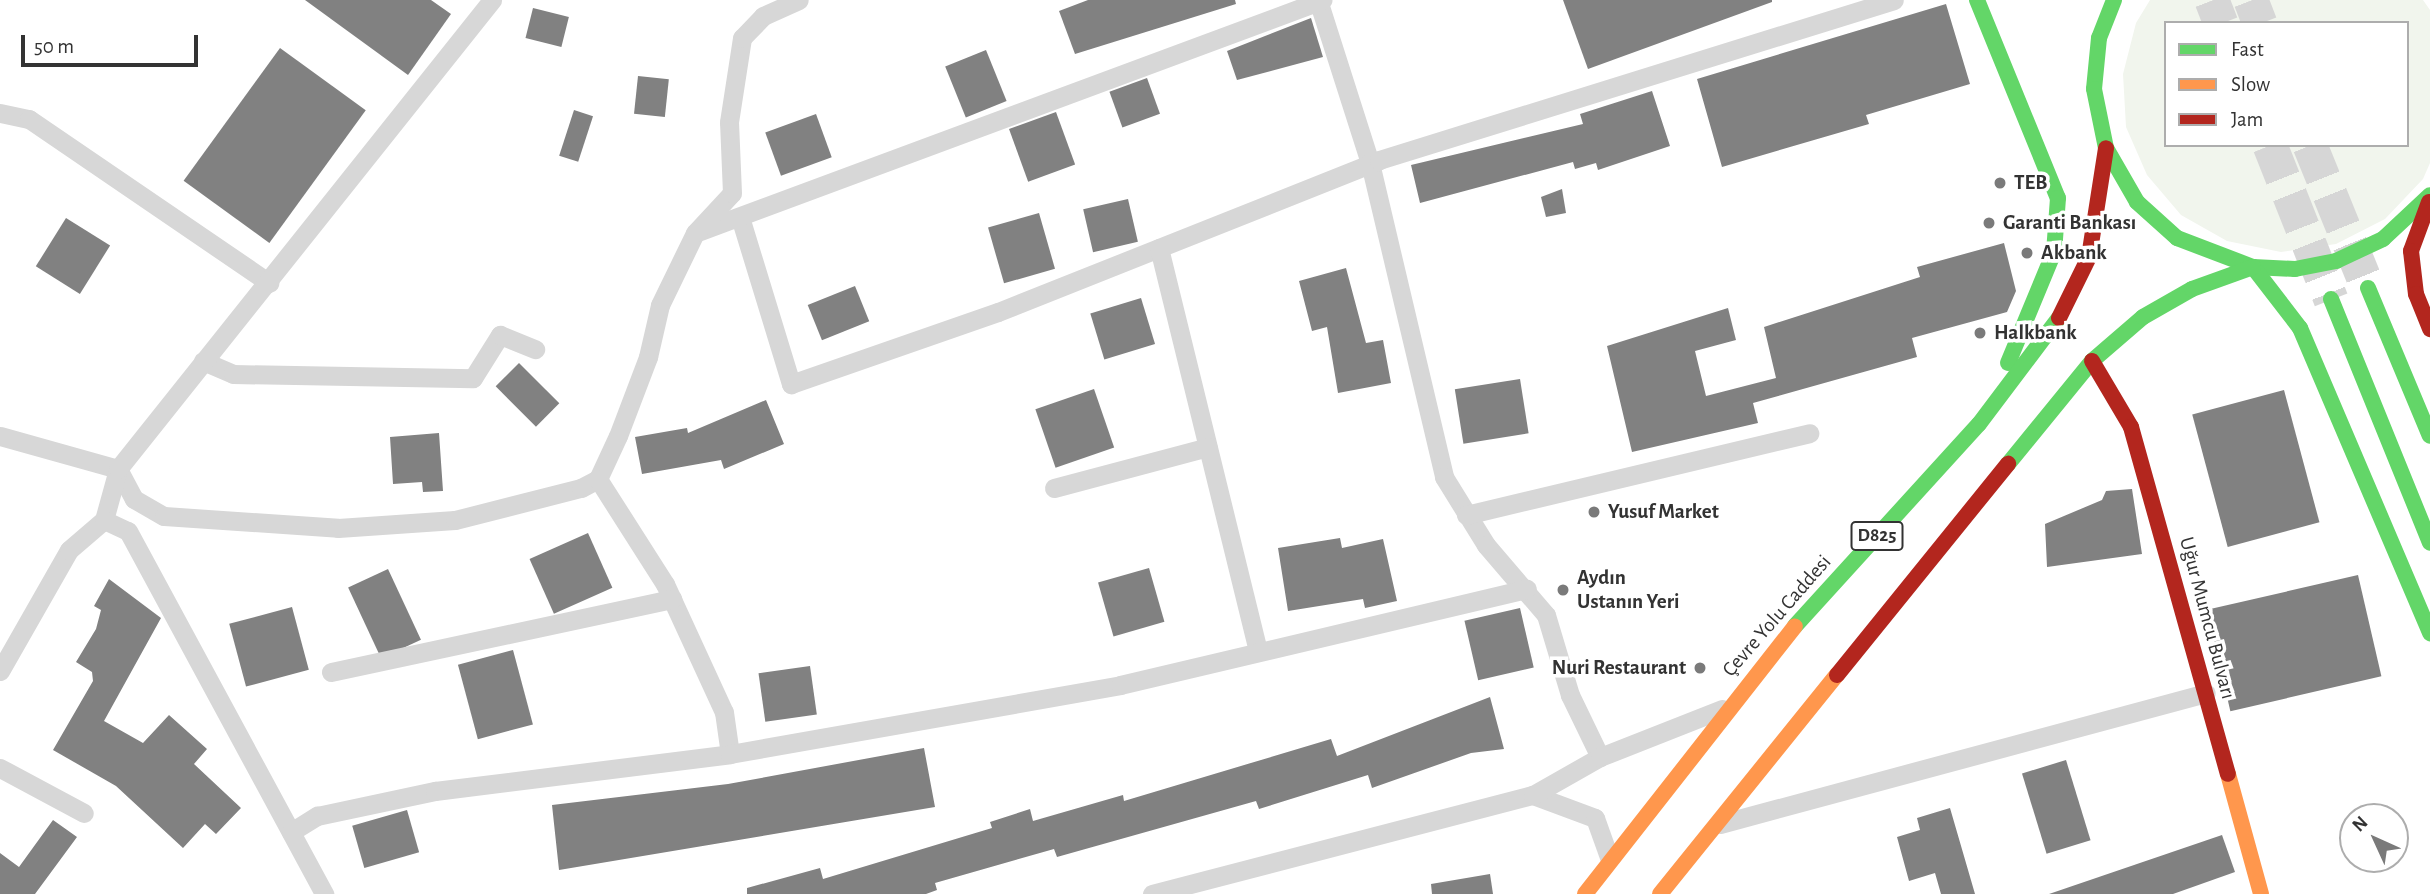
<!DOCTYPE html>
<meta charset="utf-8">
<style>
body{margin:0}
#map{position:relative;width:2430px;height:894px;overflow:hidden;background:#fff;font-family:"Alegreya Sans",sans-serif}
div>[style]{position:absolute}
.green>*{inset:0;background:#f1f5ed}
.building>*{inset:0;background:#818181;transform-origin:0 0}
.highway-tunnel>*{height:35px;margin-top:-17.5px;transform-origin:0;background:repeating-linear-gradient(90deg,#d6d6d6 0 35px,transparent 0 53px)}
.street>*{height:19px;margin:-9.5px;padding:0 9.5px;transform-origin:9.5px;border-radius:9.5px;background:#d7d7d7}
.fast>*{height:16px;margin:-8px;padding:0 8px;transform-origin:8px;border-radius:8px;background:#63d668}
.slow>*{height:16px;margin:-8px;padding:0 8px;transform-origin:8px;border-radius:8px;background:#ff974d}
.jam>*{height:16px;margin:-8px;padding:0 8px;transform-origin:8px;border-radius:8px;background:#b3261e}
.dots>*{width:19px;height:19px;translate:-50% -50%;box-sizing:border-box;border:4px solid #fff;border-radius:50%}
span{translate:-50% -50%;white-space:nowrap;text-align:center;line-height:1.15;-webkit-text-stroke:7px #fff;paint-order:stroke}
.shield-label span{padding:2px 5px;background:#fff;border:2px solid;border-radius:5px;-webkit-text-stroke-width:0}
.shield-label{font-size:19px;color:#333;font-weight:700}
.poi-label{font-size:21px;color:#333;font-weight:700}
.left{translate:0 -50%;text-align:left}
.right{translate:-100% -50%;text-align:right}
.street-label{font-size:21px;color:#333}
.legend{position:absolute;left:2164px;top:21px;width:245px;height:126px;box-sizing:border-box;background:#fff;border:2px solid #adadad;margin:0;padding:9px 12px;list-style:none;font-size:21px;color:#333}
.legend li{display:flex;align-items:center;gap:14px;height:35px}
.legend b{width:35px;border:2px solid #adadad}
.north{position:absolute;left:2339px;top:803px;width:70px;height:70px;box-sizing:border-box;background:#fff;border:2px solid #adadad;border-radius:50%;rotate:315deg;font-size:19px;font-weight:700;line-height:28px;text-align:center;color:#333}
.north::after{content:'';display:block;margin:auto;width:24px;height:32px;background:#7a7a7a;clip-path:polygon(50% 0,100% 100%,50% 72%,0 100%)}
.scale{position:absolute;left:21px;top:35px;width:177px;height:32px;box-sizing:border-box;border:4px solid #333;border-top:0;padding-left:9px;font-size:21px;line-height:24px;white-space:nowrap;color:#333;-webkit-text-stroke:5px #fff;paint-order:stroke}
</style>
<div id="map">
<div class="green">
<div style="clip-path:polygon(evenodd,2150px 0,2423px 0,2430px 10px,2430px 163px,2423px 179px,2385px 219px,2336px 244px,2281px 252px,2227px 241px,2181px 215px,2147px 175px,2126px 127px,2123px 74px,2136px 23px,2150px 0,2166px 23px,2407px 23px,2407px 145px,2166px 145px,2166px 23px)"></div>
</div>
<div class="building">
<div style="clip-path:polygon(305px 0,431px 0,451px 14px,408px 75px)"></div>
<div style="clip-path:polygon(1088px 0,1235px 0,1236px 4px,1075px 54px,1059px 11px)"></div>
<div style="clip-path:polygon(1563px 0,1772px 0,1772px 2px,1588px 69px)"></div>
<div style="clip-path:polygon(1946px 4px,1970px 84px,1866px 115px,1869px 124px,1722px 167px,1697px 79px)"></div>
<div style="left:533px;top:8px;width:37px;height:31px;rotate:14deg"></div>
<div style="clip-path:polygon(1311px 18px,1323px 57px,1237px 80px,1227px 51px)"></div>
<div style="left:280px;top:48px;width:106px;height:164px;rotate:36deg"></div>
<div style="left:986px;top:50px;width:55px;height:44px;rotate:68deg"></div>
<div style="left:638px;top:76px;width:31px;height:38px;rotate:6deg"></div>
<div style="left:1147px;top:78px;width:38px;height:40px;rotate:70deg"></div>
<div style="clip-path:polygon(1652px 91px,1670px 146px,1598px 170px,1596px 163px,1575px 169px,1573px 162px,1420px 203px,1411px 165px,1583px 124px,1580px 114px)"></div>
<div style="left:574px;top:110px;width:20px;height:48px;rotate:18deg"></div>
<div style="left:1056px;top:112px;width:56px;height:50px;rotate:70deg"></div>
<div style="left:816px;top:114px;width:46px;height:54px;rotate:70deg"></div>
<div style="clip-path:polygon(1562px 189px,1566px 213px,1546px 217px,1541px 197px)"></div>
<div style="left:1128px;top:199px;width:44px;height:46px;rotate:77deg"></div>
<div style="left:1039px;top:213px;width:58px;height:53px;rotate:74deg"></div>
<div style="left:66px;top:218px;width:52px;height:57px;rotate:32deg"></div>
<div style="clip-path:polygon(2004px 243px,2016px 291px,2007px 312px,1912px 338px,1917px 357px,1753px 403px,1758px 423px,1632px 452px,1607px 346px,1728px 308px,1736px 340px,1695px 351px,1706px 396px,1776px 378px,1764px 327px,1920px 277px,1917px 267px)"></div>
<div style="clip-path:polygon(1346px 268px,1366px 343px,1383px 340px,1391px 383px,1338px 393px,1327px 327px,1312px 331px,1299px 281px)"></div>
<div style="left:855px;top:286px;width:38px;height:51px;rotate:68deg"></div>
<div style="left:1141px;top:298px;width:48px;height:53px;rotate:73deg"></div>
<div style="left:519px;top:363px;width:57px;height:33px;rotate:45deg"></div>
<div style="left:1520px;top:379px;width:55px;height:66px;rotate:81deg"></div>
<div style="left:1094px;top:389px;width:62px;height:62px;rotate:71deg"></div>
<div style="left:2284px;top:390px;width:137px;height:95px;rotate:75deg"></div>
<div style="clip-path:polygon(766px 400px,784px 444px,724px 469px,721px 460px,642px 474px,635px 437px,687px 428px,688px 433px)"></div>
<div style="clip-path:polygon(439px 433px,443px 491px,423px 492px,422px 482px,393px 484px,390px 437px)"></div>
<div style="clip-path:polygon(2132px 489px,2142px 554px,2047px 567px,2045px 524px,2102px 500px,2106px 491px)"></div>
<div style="left:588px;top:533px;width:60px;height:64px;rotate:66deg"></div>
<div style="clip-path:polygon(1340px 538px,1342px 548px,1383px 539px,1397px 601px,1365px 608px,1363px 599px,1288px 611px,1278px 548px)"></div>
<div style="left:1149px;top:568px;width:56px;height:53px;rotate:74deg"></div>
<div style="left:388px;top:569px;width:78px;height:44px;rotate:65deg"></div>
<div style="left:2358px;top:575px;width:104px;height:155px;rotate:77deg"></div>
<div style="clip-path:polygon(109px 579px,161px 618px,104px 721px,143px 743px,169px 715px,207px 749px,194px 764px,241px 808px,216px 834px,205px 824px,183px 848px,116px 786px,53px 750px,93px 681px,92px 672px,76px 662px,96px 629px,101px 610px,94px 606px)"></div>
<div style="left:292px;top:607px;width:65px;height:65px;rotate:75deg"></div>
<div style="left:1520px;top:608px;width:61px;height:57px;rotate:77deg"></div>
<div style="left:513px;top:650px;width:77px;height:57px;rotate:75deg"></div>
<div style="left:810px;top:666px;width:49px;height:52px;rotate:82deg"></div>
<div style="clip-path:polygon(1490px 697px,1504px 749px,1471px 753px,1372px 788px,1368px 775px,1259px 809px,1256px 801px,1057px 857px,1054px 849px,935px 883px,937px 890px,926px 894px,747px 894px,747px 888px,820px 868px,823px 879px,992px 828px,990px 822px,1030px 809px,1033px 821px,1123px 795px,1124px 801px,1331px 739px,1337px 756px)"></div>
<div style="clip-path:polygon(924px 748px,935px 807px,559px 870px,552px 805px,728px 784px)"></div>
<div style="left:2066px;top:760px;width:84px;height:46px;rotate:73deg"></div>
<div style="clip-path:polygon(1950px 808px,1975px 894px,1941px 894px,1935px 873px,1909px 881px,1897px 837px,1920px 830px,1917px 818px)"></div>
<div style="left:407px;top:810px;width:44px;height:57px;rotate:74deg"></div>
<div style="clip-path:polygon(53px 820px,77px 837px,35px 894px,0 894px,0 853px,19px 867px)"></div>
<div style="clip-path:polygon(2222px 835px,2235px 872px,2173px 894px,2049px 894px)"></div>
<div style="clip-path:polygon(1490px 874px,1493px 894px,1432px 894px,1431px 884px)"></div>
</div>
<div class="highway-tunnel">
<div style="left:2212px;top:0;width:25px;rotate:69deg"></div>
<div style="left:2251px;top:0;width:25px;rotate:69deg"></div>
<div style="left:2270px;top:145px;width:166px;rotate:68.4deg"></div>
<div style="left:2310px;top:145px;width:154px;rotate:67.9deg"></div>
</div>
<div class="street">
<div style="left:1318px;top:0;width:171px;rotate:72.3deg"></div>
<div style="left:1370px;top:163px;width:323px;rotate:76.7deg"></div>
<div style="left:1444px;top:477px;width:80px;rotate:58.3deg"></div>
<div style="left:1486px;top:545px;width:92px;rotate:49.4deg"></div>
<div style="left:1546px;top:615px;width:84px;rotate:73.3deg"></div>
<div style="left:1570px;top:695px;width:69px;rotate:64.2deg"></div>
<div style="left:0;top:113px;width:30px;rotate:12deg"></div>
<div style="left:29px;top:119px;width:291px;rotate:34.3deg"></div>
<div style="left:740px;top:217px;width:175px;rotate:73deg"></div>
<div style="left:791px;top:384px;width:219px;rotate:-19.2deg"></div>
<div style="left:998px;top:312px;width:410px;rotate:-21.7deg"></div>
<div style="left:1379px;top:160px;width:539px;rotate:-17.26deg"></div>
<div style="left:700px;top:231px;width:664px;rotate:-20.37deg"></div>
<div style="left:1159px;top:248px;width:414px;rotate:76.2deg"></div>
<div style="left:203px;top:361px;width:33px;rotate:23deg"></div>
<div style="left:233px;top:374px;width:240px;rotate:1deg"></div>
<div style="left:473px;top:378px;width:51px;rotate:-57.9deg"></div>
<div style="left:500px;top:335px;width:38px;rotate:22deg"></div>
<div style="left:0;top:436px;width:123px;rotate:15.6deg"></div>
<div style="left:118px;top:469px;width:34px;rotate:62deg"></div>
<div style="left:134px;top:499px;width:34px;rotate:30deg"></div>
<div style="left:164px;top:516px;width:174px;rotate:3.9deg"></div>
<div style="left:338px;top:528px;width:117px;rotate:-3.9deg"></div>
<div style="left:455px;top:520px;width:130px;rotate:-14.3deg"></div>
<div style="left:581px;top:488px;width:19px;rotate:-28deg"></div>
<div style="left:598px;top:479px;width:47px;rotate:-65.1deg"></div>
<div style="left:618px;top:436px;width:85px;rotate:-69.2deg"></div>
<div style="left:648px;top:357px;width:53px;rotate:-77deg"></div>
<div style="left:660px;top:305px;width:80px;rotate:-64.1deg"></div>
<div style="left:695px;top:233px;width:54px;rotate:-47.2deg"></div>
<div style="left:732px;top:193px;width:71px;rotate:-92.4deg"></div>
<div style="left:729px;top:122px;width:85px;rotate:-81.2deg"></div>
<div style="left:742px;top:38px;width:30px;rotate:-46deg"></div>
<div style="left:763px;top:16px;width:39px;rotate:-24deg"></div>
<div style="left:598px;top:479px;width:125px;rotate:57.5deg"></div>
<div style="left:665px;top:584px;width:141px;rotate:65.3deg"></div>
<div style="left:724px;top:712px;width:42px;rotate:81.9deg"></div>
<div style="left:1054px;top:488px;width:159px;rotate:-14.9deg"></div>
<div style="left:1466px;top:515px;width:353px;rotate:-13.4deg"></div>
<div style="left:104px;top:520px;width:53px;rotate:-74.6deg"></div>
<div style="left:118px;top:469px;width:600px;rotate:-51.43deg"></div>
<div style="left:0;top:671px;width:139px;rotate:-60.3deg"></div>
<div style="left:69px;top:550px;width:46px;rotate:-40.6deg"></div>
<div style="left:104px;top:520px;width:26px;rotate:25deg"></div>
<div style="left:128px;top:531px;width:413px;rotate:61.6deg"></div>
<div style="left:331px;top:672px;width:349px;rotate:-12.1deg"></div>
<div style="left:0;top:768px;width:95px;rotate:28.2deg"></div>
<div style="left:1533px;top:795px;width:66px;rotate:20.4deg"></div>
<div style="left:1595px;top:818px;width:41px;rotate:70.3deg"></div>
<div style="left:1720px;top:824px;width:503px;rotate:-15.09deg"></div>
<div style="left:291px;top:832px;width:31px;rotate:-32deg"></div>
<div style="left:317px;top:816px;width:121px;rotate:-12deg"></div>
<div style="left:435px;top:791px;width:297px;rotate:-7.1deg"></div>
<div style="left:730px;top:754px;width:396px;rotate:-10deg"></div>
<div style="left:1120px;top:685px;width:418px;rotate:-13.3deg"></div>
<div style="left:1152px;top:894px;width:394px;rotate:-14.6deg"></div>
<div style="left:1533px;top:795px;width:77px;rotate:-29.6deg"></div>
<div style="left:1600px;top:757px;width:131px;rotate:-21.5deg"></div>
</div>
<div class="fast">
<div style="left:1977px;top:0;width:214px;rotate:67.8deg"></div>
<div style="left:2058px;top:198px;width:54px;rotate:94.2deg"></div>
<div style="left:2054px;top:252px;width:120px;rotate:112.5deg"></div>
<div style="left:2114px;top:0;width:41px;rotate:111.5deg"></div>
<div style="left:2099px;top:38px;width:51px;rotate:95.6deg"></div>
<div style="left:2094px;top:89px;width:60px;rotate:78.5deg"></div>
<div style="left:2106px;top:148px;width:62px;rotate:60.1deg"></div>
<div style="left:2137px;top:202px;width:54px;rotate:42deg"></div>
<div style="left:2177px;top:238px;width:81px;rotate:20.9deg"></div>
<div style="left:2253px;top:267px;width:42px;rotate:2.7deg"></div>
<div style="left:2295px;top:269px;width:42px;rotate:-11deg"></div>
<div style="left:2336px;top:261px;width:52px;rotate:-25.1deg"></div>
<div style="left:2383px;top:239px;width:64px;rotate:-43.1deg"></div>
<div style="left:2253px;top:267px;width:77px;rotate:52.4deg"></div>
<div style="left:2300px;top:328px;width:332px;rotate:66.9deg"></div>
<div style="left:2368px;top:288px;width:160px;rotate:67.3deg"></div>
<div style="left:2331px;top:299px;width:263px;rotate:67.9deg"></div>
<div style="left:2008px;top:464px;width:133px;rotate:-50.8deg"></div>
<div style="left:2092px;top:361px;width:67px;rotate:-40.8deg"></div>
<div style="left:2143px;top:317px;width:56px;rotate:-29.7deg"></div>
<div style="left:2192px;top:289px;width:65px;rotate:-19.8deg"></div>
<div style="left:1795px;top:626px;width:273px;rotate:-47.7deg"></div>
<div style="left:1979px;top:424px;width:133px;rotate:-53deg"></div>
</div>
<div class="slow">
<div style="left:2228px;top:774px;width:124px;rotate:74.6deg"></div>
<div style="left:1585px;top:894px;width:340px;rotate:-51.9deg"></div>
<div style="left:1660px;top:894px;width:282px;rotate:-51.1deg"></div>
</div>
<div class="jam">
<div style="left:2429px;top:202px;width:52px;rotate:110.2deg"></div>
<div style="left:2411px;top:251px;width:43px;rotate:83.4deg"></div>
<div style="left:2416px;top:294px;width:38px;rotate:68deg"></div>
<div style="left:2059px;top:318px;width:68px;rotate:-63.8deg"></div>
<div style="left:2089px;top:257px;width:110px;rotate:-81.1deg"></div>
<div style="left:2092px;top:361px;width:77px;rotate:59.4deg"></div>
<div style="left:2131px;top:427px;width:360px;rotate:74.4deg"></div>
<div style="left:1837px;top:675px;width:272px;rotate:-51deg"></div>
</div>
<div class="dots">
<div style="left:2000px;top:183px;background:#7a7a7a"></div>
<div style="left:1989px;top:223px;background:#7a7a7a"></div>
<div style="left:2027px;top:253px;background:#7a7a7a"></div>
<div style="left:1980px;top:333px;background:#7a7a7a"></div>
<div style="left:1594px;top:512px;background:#7a7a7a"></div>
<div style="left:1563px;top:590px;background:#7a7a7a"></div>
<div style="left:1700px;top:668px;background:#7a7a7a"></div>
</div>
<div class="shield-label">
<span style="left:1877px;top:536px">D825</span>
</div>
<div class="poi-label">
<span class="left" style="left:2014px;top:183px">TEB</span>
<span class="left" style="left:2003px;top:223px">Garanti Bankası</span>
<span class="left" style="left:2041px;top:253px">Akbank</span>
<span class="left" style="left:1994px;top:333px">Halkbank</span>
<span class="left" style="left:1608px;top:512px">Yusuf Market</span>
<span class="left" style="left:1577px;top:590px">Aydın<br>Ustanın Yeri</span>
<span class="right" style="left:1686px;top:668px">Nuri Restaurant</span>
</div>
<div class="street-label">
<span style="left:1777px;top:616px;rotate:-49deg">Çevre Yolu Caddesi</span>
<span style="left:2207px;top:618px;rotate:75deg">Uğur Mumcu Bulvarı</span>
</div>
<ul class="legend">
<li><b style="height:9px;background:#63d668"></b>Fast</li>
<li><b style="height:9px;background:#ff974d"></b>Slow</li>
<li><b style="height:9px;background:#b3261e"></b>Jam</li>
</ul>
<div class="north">N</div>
<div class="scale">50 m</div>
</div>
